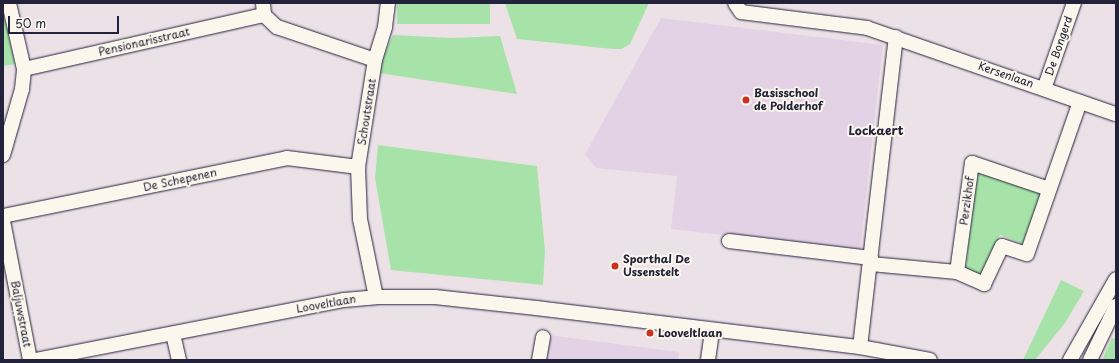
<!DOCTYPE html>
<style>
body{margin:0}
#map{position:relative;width:1119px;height:363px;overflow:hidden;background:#ede1e8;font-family:"Playpen Sans",sans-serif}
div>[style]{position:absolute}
.built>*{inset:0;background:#e3d2e5}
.green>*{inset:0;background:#a7e3a9;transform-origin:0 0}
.roads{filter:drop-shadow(0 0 1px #22223b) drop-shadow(0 0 1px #22223b)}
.minor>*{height:14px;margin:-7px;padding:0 7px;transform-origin:7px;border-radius:7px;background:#fbf7ec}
.dots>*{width:11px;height:11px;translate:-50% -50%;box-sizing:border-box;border:2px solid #fbf7ec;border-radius:50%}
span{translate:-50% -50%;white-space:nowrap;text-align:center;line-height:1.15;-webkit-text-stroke:4px #fbf7ec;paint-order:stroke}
.street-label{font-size:11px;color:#22223b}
.poi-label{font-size:11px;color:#22223b;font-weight:700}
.left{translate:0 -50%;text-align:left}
.neighbourhood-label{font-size:12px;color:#22223b;font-weight:700}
.frame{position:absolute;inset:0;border:4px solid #22223b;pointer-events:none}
.scale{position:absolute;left:8px;top:16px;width:111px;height:18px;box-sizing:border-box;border:2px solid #22223b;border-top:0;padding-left:5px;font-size:12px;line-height:14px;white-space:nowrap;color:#22223b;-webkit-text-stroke:3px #fbf7ec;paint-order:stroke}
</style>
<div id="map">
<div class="built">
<div style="clip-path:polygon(661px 18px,883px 45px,860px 251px,671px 229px,677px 176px,596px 168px,585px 154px)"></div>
<div style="clip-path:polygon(548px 335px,679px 352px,678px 360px,546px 360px)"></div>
</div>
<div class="green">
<div style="left:397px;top:3px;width:93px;height:21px"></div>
<div style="clip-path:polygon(505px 3px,649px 3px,630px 44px,622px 49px,613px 49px,517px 39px)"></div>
<div style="clip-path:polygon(3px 10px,15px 64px,3px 66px)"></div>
<div style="clip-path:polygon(393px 35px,452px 38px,500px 36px,517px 94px,379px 73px,380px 63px)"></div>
<div style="clip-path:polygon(378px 145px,537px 166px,545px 251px,543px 285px,391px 270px,375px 178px)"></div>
<div style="clip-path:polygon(977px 167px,1045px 190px,1026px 245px,1000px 235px,981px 276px,966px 269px)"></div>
<div style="clip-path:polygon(1061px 280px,1084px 291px,1065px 323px,1035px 360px,1023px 360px)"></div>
<div style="clip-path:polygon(1112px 338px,1116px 339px,1116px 360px,1102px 360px)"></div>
</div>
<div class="roads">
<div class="minor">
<div style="left:263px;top:3px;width:12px;rotate:85deg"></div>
<div style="left:264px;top:15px;width:18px;rotate:43deg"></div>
<div style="left:277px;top:27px;width:103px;rotate:18.6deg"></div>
<div style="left:735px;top:3px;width:11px;rotate:56deg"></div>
<div style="left:741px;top:12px;width:127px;rotate:7.2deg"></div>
<div style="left:867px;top:28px;width:263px;rotate:19.1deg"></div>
<div style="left:24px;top:69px;width:246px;rotate:-12.7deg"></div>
<div style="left:1044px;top:89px;width:91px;rotate:-70.8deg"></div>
<div style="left:3px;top:155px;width:69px;rotate:-73.9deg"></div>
<div style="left:22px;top:89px;width:20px;rotate:-84deg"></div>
<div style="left:24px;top:69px;width:68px;rotate:-102.8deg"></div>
<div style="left:3px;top:216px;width:290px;rotate:-11.5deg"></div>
<div style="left:287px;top:158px;width:72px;rotate:7.2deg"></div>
<div style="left:3px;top:221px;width:142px;rotate:79deg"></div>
<div style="left:729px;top:241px;width:143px;rotate:6.8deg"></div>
<div style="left:871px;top:264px;width:86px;rotate:5.3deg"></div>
<div style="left:957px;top:272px;width:30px;rotate:24deg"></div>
<div style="left:984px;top:284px;width:42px;rotate:-64.7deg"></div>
<div style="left:1002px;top:246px;width:26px;rotate:18deg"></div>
<div style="left:1027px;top:254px;width:161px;rotate:-70.8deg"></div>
<div style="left:957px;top:272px;width:110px;rotate:-82.2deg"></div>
<div style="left:972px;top:163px;width:81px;rotate:18.7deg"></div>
<div style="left:376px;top:297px;width:80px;rotate:-101.6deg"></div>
<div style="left:360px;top:219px;width:52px;rotate:-92.2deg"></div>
<div style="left:358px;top:167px;width:108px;rotate:-81deg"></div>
<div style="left:375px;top:60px;width:34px;rotate:-73deg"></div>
<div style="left:385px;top:27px;width:24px;rotate:-83deg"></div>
<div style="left:173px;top:334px;width:27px;rotate:77deg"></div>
<div style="left:860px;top:347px;width:312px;rotate:-83.4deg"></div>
<div style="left:35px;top:360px;width:315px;rotate:-11deg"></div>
<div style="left:344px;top:300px;width:32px;rotate:-5deg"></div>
<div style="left:376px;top:297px;width:59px"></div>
<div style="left:435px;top:297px;width:102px;rotate:6.2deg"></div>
<div style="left:536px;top:308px;width:326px;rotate:6.9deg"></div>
<div style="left:860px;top:347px;width:71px;rotate:10.5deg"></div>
<div style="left:539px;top:360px;width:23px;rotate:-80deg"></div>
<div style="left:708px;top:360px;width:30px;rotate:-82deg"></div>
<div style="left:1070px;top:360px;width:93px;rotate:-60.4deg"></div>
<div style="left:1090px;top:360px;width:60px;rotate:-64.3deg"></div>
</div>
</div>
<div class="dots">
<div style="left:746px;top:100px;background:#c8321e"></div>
<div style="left:615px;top:266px;background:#c8321e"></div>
<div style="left:650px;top:333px;background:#c8321e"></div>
</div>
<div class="street-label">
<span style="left:144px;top:42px;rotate:-13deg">Pensionarisstraat</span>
<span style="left:1059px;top:46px;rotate:-71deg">De Bongerd</span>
<span style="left:1006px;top:75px;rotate:19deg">Kersenlaan</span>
<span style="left:367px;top:112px;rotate:-81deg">Schoutstraat</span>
<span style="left:180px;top:180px;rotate:-12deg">De Schepenen</span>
<span style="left:967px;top:201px;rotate:-82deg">Perzikhof</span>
<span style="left:326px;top:304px;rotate:-10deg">Looveltlaan</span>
<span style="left:21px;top:314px;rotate:79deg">Baljuwstraat</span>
</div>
<div class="poi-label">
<span class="left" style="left:754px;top:100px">Basisschool<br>de Polderhof</span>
<span class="left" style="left:623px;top:266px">Sporthal De<br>Ussenstelt</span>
<span class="left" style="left:658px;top:333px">Looveltlaan</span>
</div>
<div class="neighbourhood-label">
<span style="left:876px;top:131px">Lockaert</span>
</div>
<div class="frame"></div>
<div class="scale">50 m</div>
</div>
